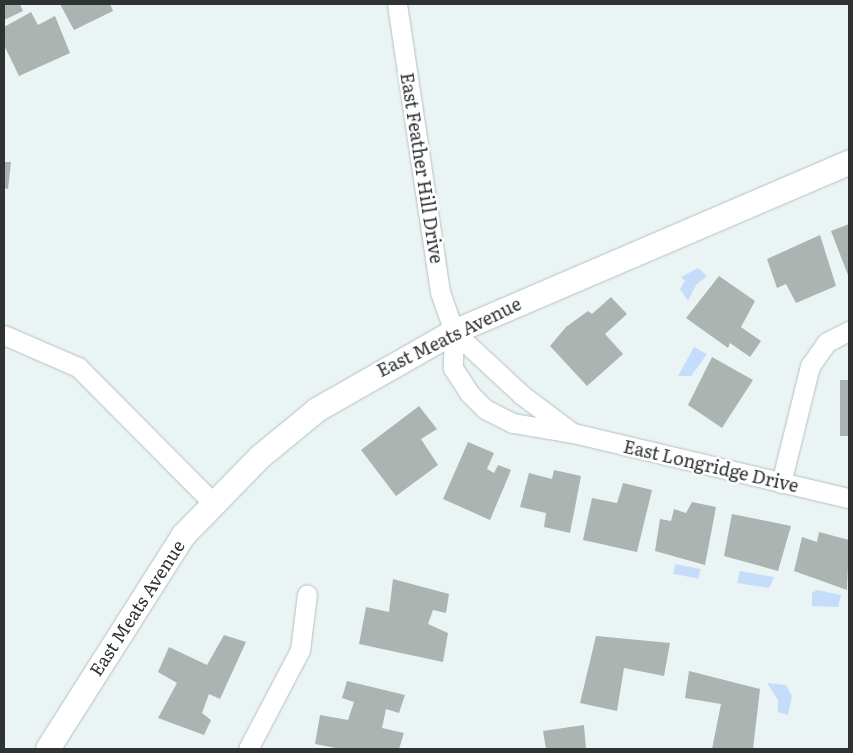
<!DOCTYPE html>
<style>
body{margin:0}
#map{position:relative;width:853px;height:753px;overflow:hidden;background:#eaf4f4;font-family:Literata,serif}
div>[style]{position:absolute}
.water>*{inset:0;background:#c5ddfa;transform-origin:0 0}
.building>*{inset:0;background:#abb4b0;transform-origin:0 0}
.roads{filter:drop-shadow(0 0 1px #b5c0bf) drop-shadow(0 0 1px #b5c0bf)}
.minor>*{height:19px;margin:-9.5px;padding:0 9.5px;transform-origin:9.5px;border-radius:9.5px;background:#fff}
.tertiary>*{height:24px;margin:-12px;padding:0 12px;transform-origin:12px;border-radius:12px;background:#fff}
span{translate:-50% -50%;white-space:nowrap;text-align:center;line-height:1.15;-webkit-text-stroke:5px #fff;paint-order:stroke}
.street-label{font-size:18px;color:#2f3333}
.frame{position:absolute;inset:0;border:5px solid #2f3333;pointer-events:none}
</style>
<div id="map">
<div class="water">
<div style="clip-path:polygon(698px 268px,707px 276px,696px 285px,688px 301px,680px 289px,685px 281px,681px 277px)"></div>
<div style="clip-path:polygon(694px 347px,707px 354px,691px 376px,678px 376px)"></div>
<div style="left:675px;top:564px;width:26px;height:10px;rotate:11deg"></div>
<div style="clip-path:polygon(740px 571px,774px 577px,769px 588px,737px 583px)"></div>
<div style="clip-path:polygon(817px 590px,841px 595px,838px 607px,812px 606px,812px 593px)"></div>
<div style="clip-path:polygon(767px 683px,786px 685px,792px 696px,788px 715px,778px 712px,778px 700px)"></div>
</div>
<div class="building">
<div style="clip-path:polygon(4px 4px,20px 4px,23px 11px,4px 20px)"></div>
<div style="clip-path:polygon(60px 4px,110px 4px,113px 11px,74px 30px)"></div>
<div style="clip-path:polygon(31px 12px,38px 25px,55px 16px,70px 53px,19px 76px,4px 45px,4px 27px)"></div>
<div style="clip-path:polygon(4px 162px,11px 162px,8px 189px,4px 188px)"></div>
<div style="clip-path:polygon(849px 224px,849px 274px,848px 275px,831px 231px)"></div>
<div style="clip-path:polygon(820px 235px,836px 286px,796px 303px,786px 284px,777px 288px,767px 259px)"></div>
<div style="clip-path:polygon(719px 276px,755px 301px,741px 327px,761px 341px,750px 357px,730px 343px,728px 348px,686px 318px)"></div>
<div style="clip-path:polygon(611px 297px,627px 314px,605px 334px,623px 354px,587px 386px,550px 346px,566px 327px,588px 311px,592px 314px)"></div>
<div style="clip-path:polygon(712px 357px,753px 380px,722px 428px,688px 405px)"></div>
<div style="left:849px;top:380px;width:56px;height:9px;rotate:90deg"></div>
<div style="clip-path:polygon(419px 406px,437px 429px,421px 439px,438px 465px,396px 496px,361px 450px)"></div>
<div style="clip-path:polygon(468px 442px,494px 453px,487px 469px,494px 473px,498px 465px,511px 470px,490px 520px,443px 499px)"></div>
<div style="clip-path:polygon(554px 470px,581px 476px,570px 533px,544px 527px,546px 513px,520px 507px,529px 473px,552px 479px)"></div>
<div style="clip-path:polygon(623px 483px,652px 490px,637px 552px,583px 540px,592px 498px,617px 503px)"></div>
<div style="clip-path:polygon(692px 502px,716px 507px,705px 565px,655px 551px,660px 519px,671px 521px,674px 509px,686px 513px)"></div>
<div style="clip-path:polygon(732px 514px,791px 526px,778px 571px,724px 556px)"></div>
<div style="clip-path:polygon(819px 532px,849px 540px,847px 590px,794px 571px,802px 537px,817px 542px)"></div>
<div style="clip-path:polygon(393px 579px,449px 594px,446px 613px,433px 610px,428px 624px,448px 633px,443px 662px,359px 644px,366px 607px,389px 612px)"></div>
<div style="clip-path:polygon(224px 635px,246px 642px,220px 699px,209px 694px,202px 713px,211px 720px,204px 735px,158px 718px,177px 683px,158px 672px,169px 647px,207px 665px)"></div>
<div style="clip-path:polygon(596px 636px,670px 643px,664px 676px,624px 668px,617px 711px,580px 703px)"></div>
<div style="clip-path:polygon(689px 671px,760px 689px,753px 749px,712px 749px,721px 704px,685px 698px)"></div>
<div style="clip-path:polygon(347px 681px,405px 695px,399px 713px,386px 709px,382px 728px,404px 733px,399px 749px,341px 749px,315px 744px,320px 715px,348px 720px,354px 702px,342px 698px)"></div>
<div style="clip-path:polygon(584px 725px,586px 749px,546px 749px,543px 731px)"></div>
</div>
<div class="roads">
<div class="minor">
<div style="left:397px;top:4px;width:291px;rotate:81.5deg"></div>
<div style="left:440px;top:292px;width:42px;rotate:70.7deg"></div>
<div style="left:454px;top:332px;width:36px;rotate:92deg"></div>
<div style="left:453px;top:368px;width:31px;rotate:57deg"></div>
<div style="left:470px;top:394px;width:21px;rotate:45deg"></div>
<div style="left:485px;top:409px;width:31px;rotate:27deg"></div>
<div style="left:513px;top:423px;width:61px;rotate:9.5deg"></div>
<div style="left:573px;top:433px;width:284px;rotate:13.3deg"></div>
<div style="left:454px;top:332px;width:93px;rotate:42.8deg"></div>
<div style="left:522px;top:395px;width:60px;rotate:36.9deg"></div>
<div style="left:4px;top:335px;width:81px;rotate:23.4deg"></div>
<div style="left:78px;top:367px;width:190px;rotate:45.2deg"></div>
<div style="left:781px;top:483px;width:121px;rotate:-76.1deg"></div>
<div style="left:810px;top:366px;width:29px;rotate:-55deg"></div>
<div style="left:827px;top:342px;width:25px;rotate:-27deg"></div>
<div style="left:248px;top:749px;width:112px;rotate:-62.3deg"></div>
<div style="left:300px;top:650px;width:56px;rotate:-82.9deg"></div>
</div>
<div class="tertiary">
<div style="left:48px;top:749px;width:254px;rotate:-57.6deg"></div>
<div style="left:184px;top:535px;width:109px;rotate:-45.7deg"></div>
<div style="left:260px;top:457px;width:74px;rotate:-39.5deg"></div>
<div style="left:317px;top:410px;width:158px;rotate:-29.7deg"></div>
<div style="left:454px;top:332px;width:430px;rotate:-23.2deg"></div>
</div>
</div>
<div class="street-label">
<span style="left:422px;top:168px;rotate:81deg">East Feather Hill Drive</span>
<span style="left:449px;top:337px;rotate:-26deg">East Meats Avenue</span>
<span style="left:711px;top:466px;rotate:13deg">East Longridge Drive</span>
<span style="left:137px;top:608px;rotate:-57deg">East Meats Avenue</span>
</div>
<div class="frame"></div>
</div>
